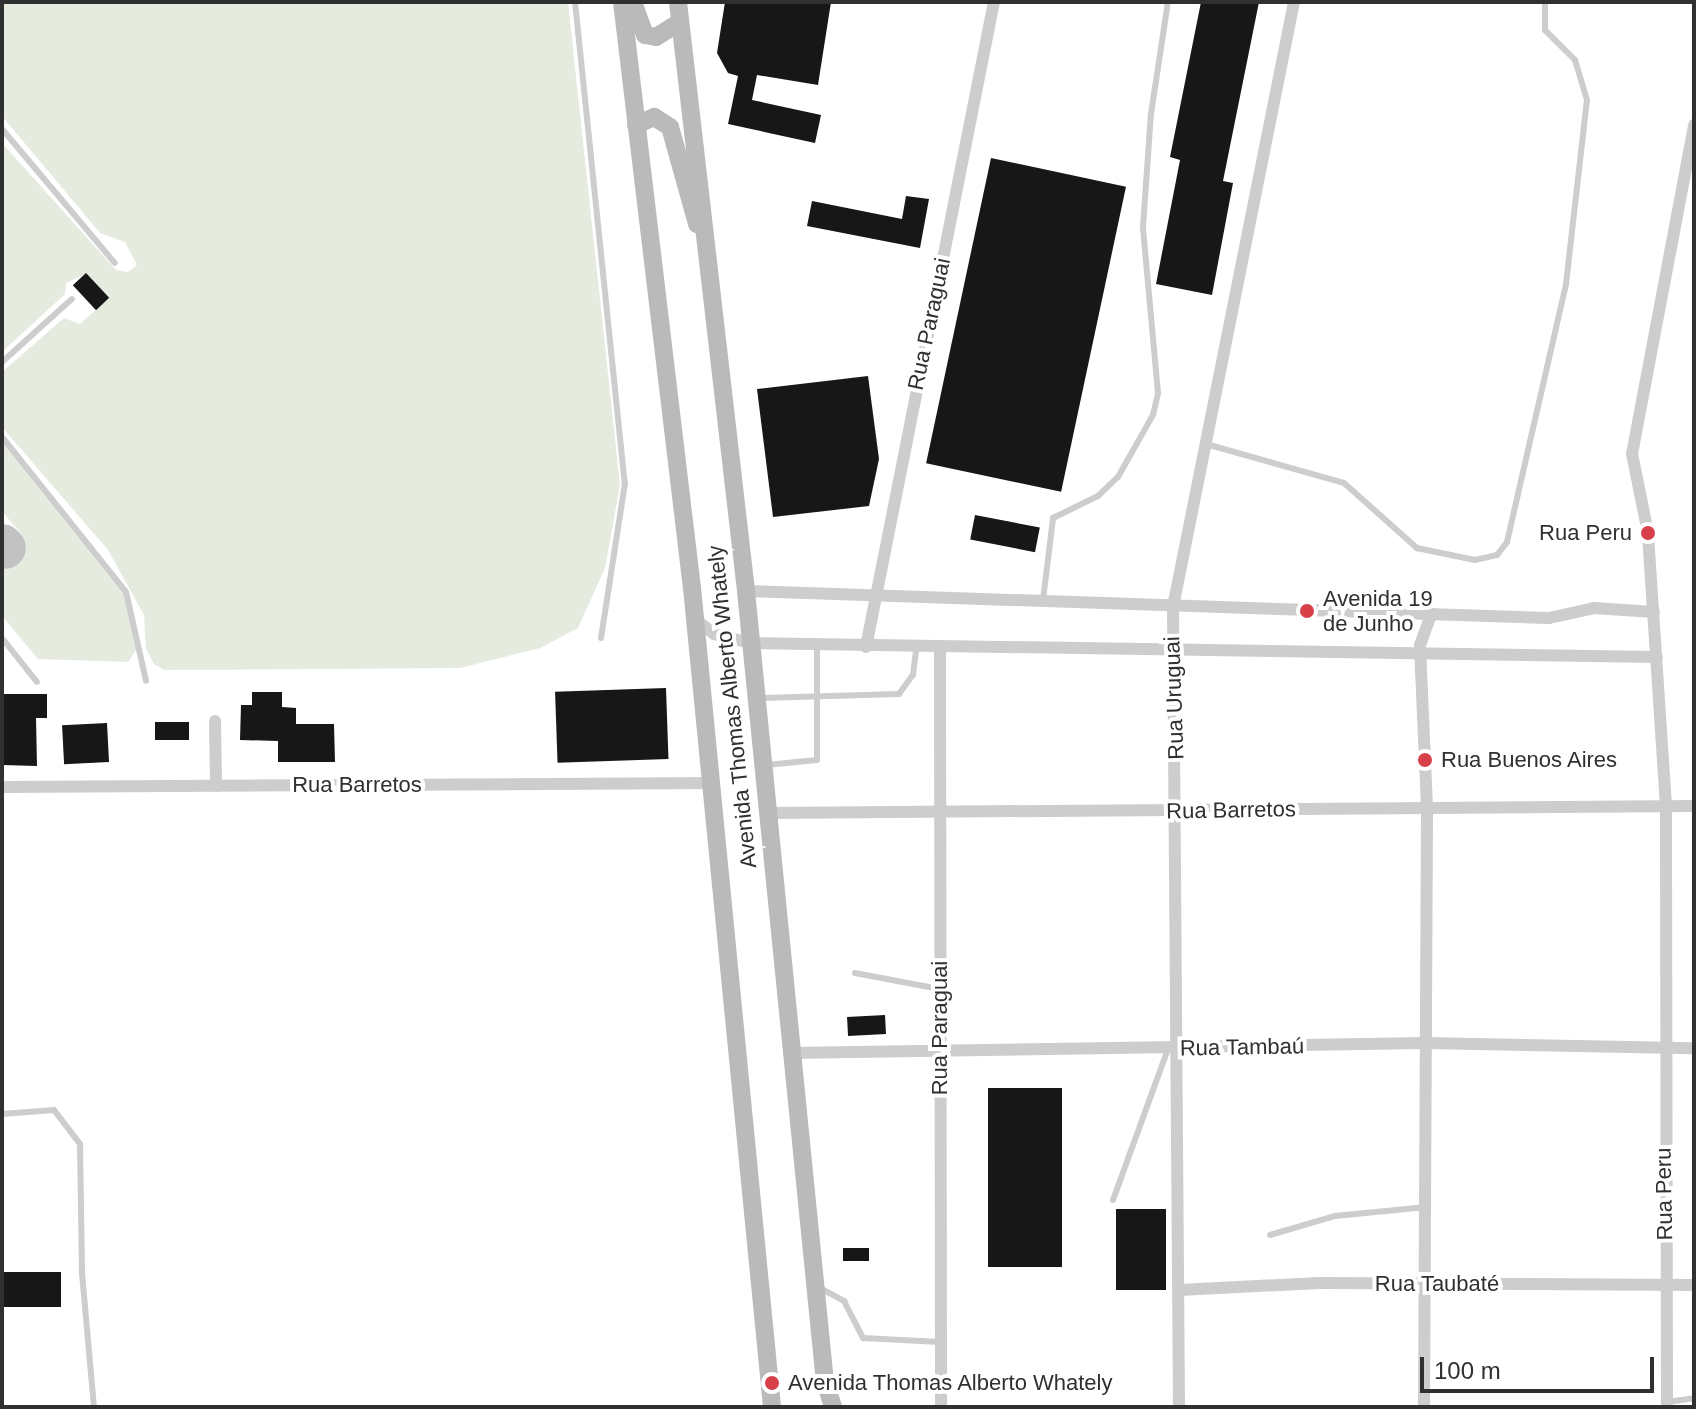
<!DOCTYPE html>
<meta charset="utf-8">
<style>
body{margin:0}
#map{position:relative;width:1696px;height:1409px;overflow:hidden;background:#fff;font-family:Helvetica,sans-serif}
div>[style]{position:absolute}
.green>*{inset:0;background:#e5ebdf}
.taxiway>*{height:42px;margin:-21px;padding:0 21px;transform-origin:21px;border-radius:21px;background:#c2c2c2}
.building>*{inset:0;background:#171717;transform-origin:0 0}
.lane>*{height:6px;margin:-3px;padding:0 3px;transform-origin:3px;border-radius:3px;background:#cdcdcd}
.street>*{height:12px;margin:-6px;padding:0 6px;transform-origin:6px;border-radius:6px;background:#cdcdcd}
.secondary>*{height:18px;margin:-9px;padding:0 9px;transform-origin:9px;border-radius:9px;background:#bababa}
.dots>*{width:22px;height:22px;translate:-50% -50%;box-sizing:border-box;border:4px solid #fff;border-radius:50%}
span{translate:-50% -50%;white-space:nowrap;text-align:center;line-height:1.15;-webkit-text-stroke:8px #fff;paint-order:stroke}
.street-label{font-size:22px;color:#303030}
.poi-label{font-size:22px;color:#303030}
.right{translate:-100% -50%;text-align:right}
.left{translate:0 -50%;text-align:left}
.frame{position:absolute;inset:0;border:4px solid #303030;pointer-events:none}
.scale{position:absolute;left:1420px;top:1357px;width:234px;height:36px;box-sizing:border-box;border:4px solid #303030;border-top:0;padding-left:10px;font-size:24px;line-height:28px;white-space:nowrap;color:#303030;-webkit-text-stroke:6px #fff;paint-order:stroke}
</style>
<div id="map">
<div class="green">
<div style="clip-path:polygon(2px 2px,568px 2px,620px 485px,605px 568px,578px 628px,540px 648px,460px 668px,164px 670px,154px 664px,146px 649px,144px 615px,108px 550px,2px 427px,2px 372px,64px 318px,80px 324px,109px 298px,86px 274px,66px 283px,65px 294px,2px 352px,2px 143px,116px 270px,128px 272px,137px 265px,125px 242px,100px 233px,2px 116px)"></div>
<div style="clip-path:polygon(2px 437px,126px 592px,140px 644px,128px 662px,38px 659px,2px 616px,2px 554px,22px 535px,2px 511px)"></div>
</div>
<div class="taxiway">
<div style="left:2px;top:545px;width:4px;rotate:45deg"></div>
</div>
<div class="building">
<div style="clip-path:polygon(725px 2px,831px 2px,818px 85px,757px 75px,752px 100px,821px 115px,815px 143px,728px 124px,738px 76px,728px 73px,717px 53px)"></div>
<div style="clip-path:polygon(1201px 2px,1259px 2px,1223px 181px,1233px 183px,1212px 295px,1156px 284px,1180px 160px,1170px 157px)"></div>
<div style="left:991px;top:158px;width:138px;height:312px;rotate:12deg"></div>
<div style="clip-path:polygon(906px 196px,929px 199px,920px 248px,807px 226px,812px 201px,902px 219px)"></div>
<div style="left:86px;top:273px;width:34px;height:18px;rotate:47deg"></div>
<div style="clip-path:polygon(868px 376px,879px 459px,869px 506px,773px 517px,757px 389px)"></div>
<div style="left:975px;top:515px;width:66px;height:25px;rotate:11deg"></div>
<div style="left:666px;top:688px;width:71px;height:111px;rotate:88deg"></div>
<div style="clip-path:polygon(252px 692px,282px 692px,282px 707px,296px 708px,296px 724px,334px 724px,335px 762px,278px 762px,278px 741px,240px 740px,241px 705px,252px 705px)"></div>
<div style="clip-path:polygon(2px 694px,47px 694px,47px 718px,36px 718px,37px 766px,2px 765px)"></div>
<div style="left:155px;top:722px;width:34px;height:18px"></div>
<div style="left:107px;top:723px;width:39px;height:45px;rotate:87deg"></div>
<div style="left:885px;top:1015px;width:19px;height:38px;rotate:87deg"></div>
<div style="left:988px;top:1088px;width:74px;height:179px"></div>
<div style="left:1116px;top:1209px;width:50px;height:81px"></div>
<div style="left:869px;top:1248px;width:13px;height:26px;rotate:90deg"></div>
<div style="left:61px;top:1272px;width:35px;height:59px;rotate:90deg"></div>
</div>
<div class="lane">
<div style="left:575px;top:2px;width:484px;rotate:84.1deg"></div>
<div style="left:625px;top:483px;width:157px;rotate:98.8deg"></div>
<div style="left:2px;top:129px;width:175px;rotate:49.9deg"></div>
<div style="left:2px;top:362px;width:94px;rotate:-42deg"></div>
<div style="left:2px;top:437px;width:198px;rotate:51.3deg"></div>
<div style="left:126px;top:592px;width:91px;rotate:77.3deg"></div>
<div style="left:1206px;top:444px;width:143px;rotate:15.8deg"></div>
<div style="left:1344px;top:483px;width:98px;rotate:41.7deg"></div>
<div style="left:1417px;top:548px;width:59px;rotate:11.7deg"></div>
<div style="left:1475px;top:560px;width:23px;rotate:-13deg"></div>
<div style="left:1497px;top:555px;width:16px;rotate:-52deg"></div>
<div style="left:1507px;top:542px;width:265px;rotate:-77.1deg"></div>
<div style="left:1566px;top:284px;width:185px;rotate:-83.5deg"></div>
<div style="left:1587px;top:100px;width:42px;rotate:-106.7deg"></div>
<div style="left:1575px;top:60px;width:42px;rotate:-135deg"></div>
<div style="left:1545px;top:30px;width:28px;rotate:-90deg"></div>
<div style="left:1043px;top:600px;width:83px;rotate:-83deg"></div>
<div style="left:1053px;top:518px;width:50px;rotate:-26.1deg"></div>
<div style="left:1098px;top:496px;width:28px;rotate:-44deg"></div>
<div style="left:1118px;top:477px;width:71px;rotate:-60.6deg"></div>
<div style="left:1153px;top:415px;width:23px;rotate:-77deg"></div>
<div style="left:1158px;top:393px;width:167px;rotate:-95.2deg"></div>
<div style="left:1143px;top:227px;width:113px;rotate:-86deg"></div>
<div style="left:1151px;top:114px;width:113px;rotate:-81.4deg"></div>
<div style="left:2px;top:638px;width:56px;rotate:51.5deg"></div>
<div style="left:761px;top:698px;width:138px;rotate:-1.7deg"></div>
<div style="left:899px;top:694px;width:24px;rotate:-54deg"></div>
<div style="left:913px;top:675px;width:26px;rotate:-83deg"></div>
<div style="left:766px;top:765px;width:51px;rotate:-5.6deg"></div>
<div style="left:817px;top:760px;width:115px;rotate:-90deg"></div>
<div style="left:855px;top:973px;width:86px;rotate:10.7deg"></div>
<div style="left:2px;top:1114px;width:52px;rotate:-4.4deg"></div>
<div style="left:54px;top:1110px;width:43px;rotate:52.6deg"></div>
<div style="left:80px;top:1144px;width:129px;rotate:89.1deg"></div>
<div style="left:82px;top:1273px;width:135px;rotate:84.9deg"></div>
<div style="left:1113px;top:1200px;width:161px;rotate:-70deg"></div>
<div style="left:1270px;top:1235px;width:68px;rotate:-16.3deg"></div>
<div style="left:1335px;top:1216px;width:92px;rotate:-5.6deg"></div>
<div style="left:818px;top:1287px;width:30px;rotate:28deg"></div>
<div style="left:844px;top:1301px;width:42px;rotate:62.8deg"></div>
<div style="left:863px;top:1338px;width:77px;rotate:3deg"></div>
<div style="left:1667px;top:1402px;width:27px;rotate:-8deg"></div>
</div>
<div class="street">
<div style="left:746px;top:591px;width:803px;rotate:1.93deg"></div>
<div style="left:1549px;top:618px;width:46px;rotate:-12.5deg"></div>
<div style="left:1594px;top:608px;width:60px;rotate:3.8deg"></div>
<div style="left:695px;top:619px;width:24px;rotate:38deg"></div>
<div style="left:714px;top:634px;width:38px;rotate:14deg"></div>
<div style="left:751px;top:643px;width:906px;rotate:0.89deg"></div>
<div style="left:866px;top:647px;width:658px;rotate:-78.78deg"></div>
<div style="left:940px;top:649px;width:758px;rotate:89.92deg"></div>
<div style="left:215px;top:721px;width:65px;rotate:89.1deg"></div>
<div style="left:2px;top:787px;width:710px;rotate:-0.32deg"></div>
<div style="left:767px;top:813px;width:927px;rotate:-0.43deg"></div>
<div style="left:789px;top:1053px;width:636px;rotate:-0.9deg"></div>
<div style="left:1425px;top:1043px;width:269px;rotate:1.1deg"></div>
<div style="left:1179px;top:1290px;width:140px;rotate:-2.9deg"></div>
<div style="left:1319px;top:1283px;width:375px;rotate:0.3deg"></div>
<div style="left:1179px;top:1407px;width:800px;rotate:-90.43deg"></div>
<div style="left:1173px;top:607px;width:617px;rotate:-78.69deg"></div>
<div style="left:1424px;top:1407px;width:600px;rotate:-89.71deg"></div>
<div style="left:1427px;top:807px;width:162px;rotate:-92.5deg"></div>
<div style="left:1420px;top:645px;width:33px;rotate:-70deg"></div>
<div style="left:1667px;top:1407px;width:601px;rotate:-90.1deg"></div>
<div style="left:1666px;top:806px;width:274px;rotate:-93.8deg"></div>
<div style="left:1648px;top:533px;width:81px;rotate:-101.4deg"></div>
<div style="left:1632px;top:454px;width:335px;rotate:-79.3deg"></div>
</div>
<div class="secondary">
<div style="left:622px;top:2px;width:590px;rotate:83.19deg"></div>
<div style="left:692px;top:588px;width:823px;rotate:84.42deg"></div>
<div style="left:633px;top:2px;width:35px;rotate:70deg"></div>
<div style="left:645px;top:35px;width:11px;rotate:10deg"></div>
<div style="left:656px;top:37px;width:28px;rotate:-32deg"></div>
<div style="left:678px;top:2px;width:593px;rotate:83.41deg"></div>
<div style="left:746px;top:591px;width:795px;rotate:84.3deg"></div>
<div style="left:825px;top:1382px;width:26px;rotate:72deg"></div>
<div style="left:636px;top:125px;width:20px;rotate:-24deg"></div>
<div style="left:654px;top:117px;width:19px;rotate:32deg"></div>
<div style="left:670px;top:127px;width:101px;rotate:74.4deg"></div>
</div>
<div class="dots">
<div style="left:1648px;top:533px;background:#d84049"></div>
<div style="left:1307px;top:611px;background:#d84049"></div>
<div style="left:1425px;top:760px;background:#d84049"></div>
<div style="left:772px;top:1383px;background:#d84049"></div>
</div>
<div class="street-label">
<span style="left:929px;top:324px;rotate:-78deg">Rua Paraguai</span>
<span style="left:1174px;top:698px;rotate:-92deg">Rua Uruguai</span>
<span style="left:732px;top:707px;rotate:-96deg">Avenida Thomas Alberto Whately</span>
<span style="left:357px;top:785px">Rua Barretos</span>
<span style="left:1231px;top:810px;rotate:-1deg">Rua Barretos</span>
<span style="left:940px;top:1028px;rotate:-90deg">Rua Paraguai</span>
<span style="left:1242px;top:1047px;rotate:-1deg">Rua Tambaú</span>
<span style="left:1664px;top:1194px;rotate:-91deg">Rua Peru</span>
<span style="left:1437px;top:1284px">Rua Taubaté</span>
</div>
<div class="poi-label">
<span class="right" style="left:1632px;top:533px">Rua Peru</span>
<span class="left" style="left:1323px;top:611px">Avenida 19<br>de Junho</span>
<span class="left" style="left:1441px;top:760px">Rua Buenos Aires</span>
<span class="left" style="left:788px;top:1383px">Avenida Thomas Alberto Whately</span>
</div>
<div class="frame"></div>
<div class="scale">100 m</div>
</div>
